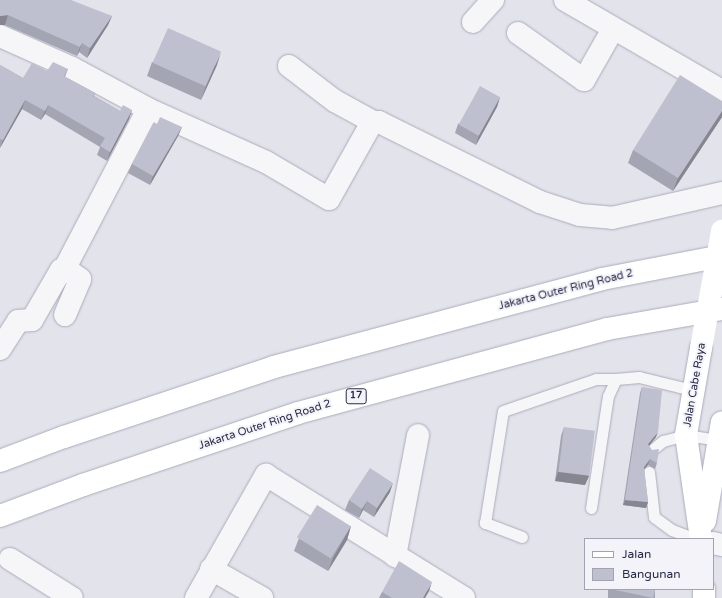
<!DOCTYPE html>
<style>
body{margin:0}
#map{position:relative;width:722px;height:598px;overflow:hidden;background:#e3e3ec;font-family:"Varela Round",sans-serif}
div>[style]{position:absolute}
.roads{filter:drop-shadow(0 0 1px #abacba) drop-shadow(0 0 1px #abacba)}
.lane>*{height:11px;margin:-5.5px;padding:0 5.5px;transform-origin:5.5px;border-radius:5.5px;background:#f6f6f9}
.street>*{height:22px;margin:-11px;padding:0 11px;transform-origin:11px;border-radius:11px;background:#f6f6f9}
.secondary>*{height:22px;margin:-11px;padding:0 11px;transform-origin:11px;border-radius:11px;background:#fff}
.highway>*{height:22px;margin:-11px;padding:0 11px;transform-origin:11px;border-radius:11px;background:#fff}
.secondary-bridge>*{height:22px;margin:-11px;padding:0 11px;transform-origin:11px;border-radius:11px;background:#fff}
.wall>*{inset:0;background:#a4a5b2;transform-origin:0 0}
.shaded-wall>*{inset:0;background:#868691}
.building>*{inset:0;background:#bfc0cf;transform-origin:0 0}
span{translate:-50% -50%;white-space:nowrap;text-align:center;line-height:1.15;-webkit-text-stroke:4px #f3f3f9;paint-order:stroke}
.shield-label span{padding:1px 3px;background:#f3f3f9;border:1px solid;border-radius:3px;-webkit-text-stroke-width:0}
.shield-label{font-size:10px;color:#292b45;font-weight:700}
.street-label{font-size:11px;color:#292b45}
.legend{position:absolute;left:584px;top:538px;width:130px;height:52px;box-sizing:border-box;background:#f3f3f9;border:1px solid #a2a3b1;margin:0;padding:5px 7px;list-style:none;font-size:12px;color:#292b45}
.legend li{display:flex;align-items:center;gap:8px;height:20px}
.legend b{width:20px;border:1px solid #a2a3b1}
</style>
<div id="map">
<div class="roads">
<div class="lane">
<div style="left:653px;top:449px;width:13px;rotate:-39deg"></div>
<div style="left:663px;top:441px;width:24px;rotate:-15deg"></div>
<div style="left:686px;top:435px;width:33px;rotate:9deg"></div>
<div style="left:649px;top:472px;width:45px;rotate:83.7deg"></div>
<div style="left:654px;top:517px;width:22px;rotate:36deg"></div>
<div style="left:672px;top:530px;width:25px;rotate:21deg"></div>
<div style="left:591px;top:508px;width:113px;rotate:-81.4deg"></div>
<div style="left:608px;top:396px;width:19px;rotate:-65deg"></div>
<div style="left:616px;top:379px;width:23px;rotate:-5deg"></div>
<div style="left:639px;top:377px;width:55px;rotate:13.8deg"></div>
<div style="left:522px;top:537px;width:40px;rotate:-159deg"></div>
<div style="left:485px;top:523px;width:113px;rotate:-80.9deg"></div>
<div style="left:503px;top:411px;width:98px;rotate:-19deg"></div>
<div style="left:596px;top:379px;width:20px"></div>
</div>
<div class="street">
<div style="left:565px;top:0;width:181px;rotate:30.1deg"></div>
<div style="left:473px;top:22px;width:30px;rotate:-48deg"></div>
<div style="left:518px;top:33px;width:81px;rotate:35.5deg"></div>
<div style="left:584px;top:80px;width:59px;rotate:-60.4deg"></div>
<div style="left:0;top:36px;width:79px;rotate:24deg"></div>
<div style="left:72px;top:68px;width:86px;rotate:28.3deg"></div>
<div style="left:289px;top:66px;width:58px;rotate:37.3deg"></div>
<div style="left:335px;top:101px;width:46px;rotate:28.8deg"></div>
<div style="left:375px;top:123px;width:4px;rotate:-14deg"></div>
<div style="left:379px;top:122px;width:180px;rotate:26.4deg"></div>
<div style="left:540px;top:202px;width:42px;rotate:18deg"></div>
<div style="left:580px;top:215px;width:32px;rotate:5deg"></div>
<div style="left:612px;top:218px;width:113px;rotate:-12.8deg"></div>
<div style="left:65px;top:315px;width:39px;rotate:-67deg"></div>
<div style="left:80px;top:279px;width:19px;rotate:-144deg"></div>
<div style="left:0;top:349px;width:33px;rotate:-57deg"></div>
<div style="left:18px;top:321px;width:14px;rotate:-4deg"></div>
<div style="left:32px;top:320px;width:58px;rotate:-59.9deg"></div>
<div style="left:61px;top:270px;width:4px;rotate:-27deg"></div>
<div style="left:65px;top:268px;width:179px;rotate:-62.4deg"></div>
<div style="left:148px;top:109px;width:129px;rotate:24.2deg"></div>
<div style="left:266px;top:162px;width:73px;rotate:30.4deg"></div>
<div style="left:329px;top:199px;width:84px;rotate:-60.7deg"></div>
<div style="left:370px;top:126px;width:6px;rotate:-31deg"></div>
<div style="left:713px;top:543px;width:9px;rotate:13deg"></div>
<div style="left:395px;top:556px;width:123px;rotate:-79.2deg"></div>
<div style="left:10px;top:559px;width:73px;rotate:32.2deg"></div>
<div style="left:211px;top:569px;width:59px;rotate:29.6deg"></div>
<div style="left:196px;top:598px;width:142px;rotate:-60.4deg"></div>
<div style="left:266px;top:475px;width:233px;rotate:31.8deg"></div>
</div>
<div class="secondary">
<div style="left:701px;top:348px;width:88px;rotate:99.8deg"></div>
<div style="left:686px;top:435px;width:105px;rotate:81.8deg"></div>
<div style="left:705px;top:521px;width:100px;rotate:-80.3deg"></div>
<div style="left:704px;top:589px;width:9px;rotate:90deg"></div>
</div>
<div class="highway">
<div style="left:0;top:461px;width:68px;rotate:-20.6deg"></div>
<div style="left:64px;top:437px;width:221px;rotate:-18.4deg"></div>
<div style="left:274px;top:367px;width:340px;rotate:-15deg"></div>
<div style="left:602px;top:279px;width:122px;rotate:-10.9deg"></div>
<div style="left:0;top:516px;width:89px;rotate:-20.5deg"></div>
<div style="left:83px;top:485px;width:227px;rotate:-18.5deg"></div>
<div style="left:298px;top:413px;width:320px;rotate:-15.2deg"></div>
<div style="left:607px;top:329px;width:117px;rotate:-9.9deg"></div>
</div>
</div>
<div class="secondary-bridge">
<div style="left:701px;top:348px;width:119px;rotate:-79.8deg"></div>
</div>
<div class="wall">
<div style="clip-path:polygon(0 0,112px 16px,108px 25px,87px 58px,79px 52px,77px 56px,5px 25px,0 25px)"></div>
<div style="clip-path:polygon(152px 62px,217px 65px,201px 100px,147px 76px)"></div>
<div style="clip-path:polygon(0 65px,23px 78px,47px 71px,68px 69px,65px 77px,95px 93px,94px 96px,120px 111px,132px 110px,129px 119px,107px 161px,97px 155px,100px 147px,45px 114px,41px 120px,22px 109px,0 148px)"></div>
<div style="clip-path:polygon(500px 97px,497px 107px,476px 145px,455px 133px,458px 124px)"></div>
<div style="clip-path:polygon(722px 101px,722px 117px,673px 191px,628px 163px,633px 150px)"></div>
<div style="clip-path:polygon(157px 124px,182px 127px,178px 136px,150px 185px,128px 173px,132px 164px)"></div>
<div style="clip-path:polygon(642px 387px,656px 437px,649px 446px,657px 463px,655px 469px,648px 465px,644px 469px,648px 502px,646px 508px,623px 505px,640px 393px)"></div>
<div style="clip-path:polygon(564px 427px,589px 476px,585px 485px,555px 481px,561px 436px)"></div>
<div style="clip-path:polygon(390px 492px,374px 517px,363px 510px,359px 518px,345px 510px,349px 500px)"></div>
<div style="clip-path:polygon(351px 526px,347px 540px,328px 571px,294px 551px,299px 538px)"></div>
<div style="left:608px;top:589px;width:47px;height:9px"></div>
<div style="clip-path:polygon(429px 591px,425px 598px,379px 598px,382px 592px)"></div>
</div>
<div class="shaded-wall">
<div style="clip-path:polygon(8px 15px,5px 25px,0 25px,0 16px)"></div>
<div style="clip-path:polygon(112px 16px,108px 25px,87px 58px,90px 48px)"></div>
<div style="clip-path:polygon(82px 43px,79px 52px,77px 56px,80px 47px)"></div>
<div style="clip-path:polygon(221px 52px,217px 65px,201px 100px,206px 86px)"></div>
<div style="clip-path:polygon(500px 97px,497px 107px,476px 145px,479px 135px)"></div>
<div style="clip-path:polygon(25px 100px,22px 109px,0 148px,3px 140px)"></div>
<div style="clip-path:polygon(48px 105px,45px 114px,41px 120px,45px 111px)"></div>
<div style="clip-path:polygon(132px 110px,129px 119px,107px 161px,110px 152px)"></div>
<div style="clip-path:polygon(722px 111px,722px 117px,673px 191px,678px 178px)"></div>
<div style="clip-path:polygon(182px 127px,178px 136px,150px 185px,153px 176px)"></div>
<div style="clip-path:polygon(658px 432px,656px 437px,646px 450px,648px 444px)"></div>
<div style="clip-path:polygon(650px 459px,648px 465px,642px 472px,644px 467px)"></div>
<div style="clip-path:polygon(558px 472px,589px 476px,585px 485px,555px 481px)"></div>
<div style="clip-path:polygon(393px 483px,390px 492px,374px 517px,377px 508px)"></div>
<div style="clip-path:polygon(625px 500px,648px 502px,646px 508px,623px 505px)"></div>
<div style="clip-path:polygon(367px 501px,363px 510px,359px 518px,362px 509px)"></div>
<div style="clip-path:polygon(351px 526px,347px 540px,328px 571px,333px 558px)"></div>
<div style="clip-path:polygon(432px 582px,429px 591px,425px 598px,423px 598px)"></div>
</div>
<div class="building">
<div style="clip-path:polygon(0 0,71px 0,112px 16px,90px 48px,82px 43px,80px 47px,8px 15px,0 16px)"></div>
<div style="left:168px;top:28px;width:58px;height:38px;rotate:24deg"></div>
<div style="clip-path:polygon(53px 62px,68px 69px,64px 76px,95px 93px,93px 96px,120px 111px,123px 105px,132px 110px,110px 152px,100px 146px,105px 138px,48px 105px,45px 111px,25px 100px,3px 140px,0 139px,0 65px,23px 78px,32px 63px,47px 71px)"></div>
<div style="clip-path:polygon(680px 75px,722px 101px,722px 111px,678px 178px,633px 150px)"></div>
<div style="left:480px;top:86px;width:23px;height:44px;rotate:29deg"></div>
<div style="clip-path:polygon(160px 117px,182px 127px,153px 176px,132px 164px,154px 122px,157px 124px)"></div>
<div style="clip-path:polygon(642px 387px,662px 390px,658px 432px,648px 444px,652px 450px,659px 449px,657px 463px,650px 459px,644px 467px,648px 502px,625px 500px)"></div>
<div style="left:564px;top:427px;width:31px;height:45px;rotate:7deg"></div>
<div style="clip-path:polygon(370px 468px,393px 483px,377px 508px,367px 501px,362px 509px,349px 500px)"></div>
<div style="left:317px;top:505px;width:40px;height:38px;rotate:32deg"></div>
<div style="clip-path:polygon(399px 561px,432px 582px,423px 598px,392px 598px,382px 592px)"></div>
<div style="clip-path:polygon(611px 589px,655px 589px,653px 598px)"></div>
</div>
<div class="shield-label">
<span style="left:356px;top:396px">17</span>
</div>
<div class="street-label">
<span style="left:566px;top:290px;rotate:-14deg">Jakarta Outer Ring Road 2</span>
<span style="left:695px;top:385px;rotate:-80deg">Jalan Cabe Raya</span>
<span style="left:265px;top:425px;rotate:-18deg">Jakarta Outer Ring Road 2</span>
</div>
<ul class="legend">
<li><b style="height:5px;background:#fff"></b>Jalan</li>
<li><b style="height:11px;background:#bfc0cf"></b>Bangunan</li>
</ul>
</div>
